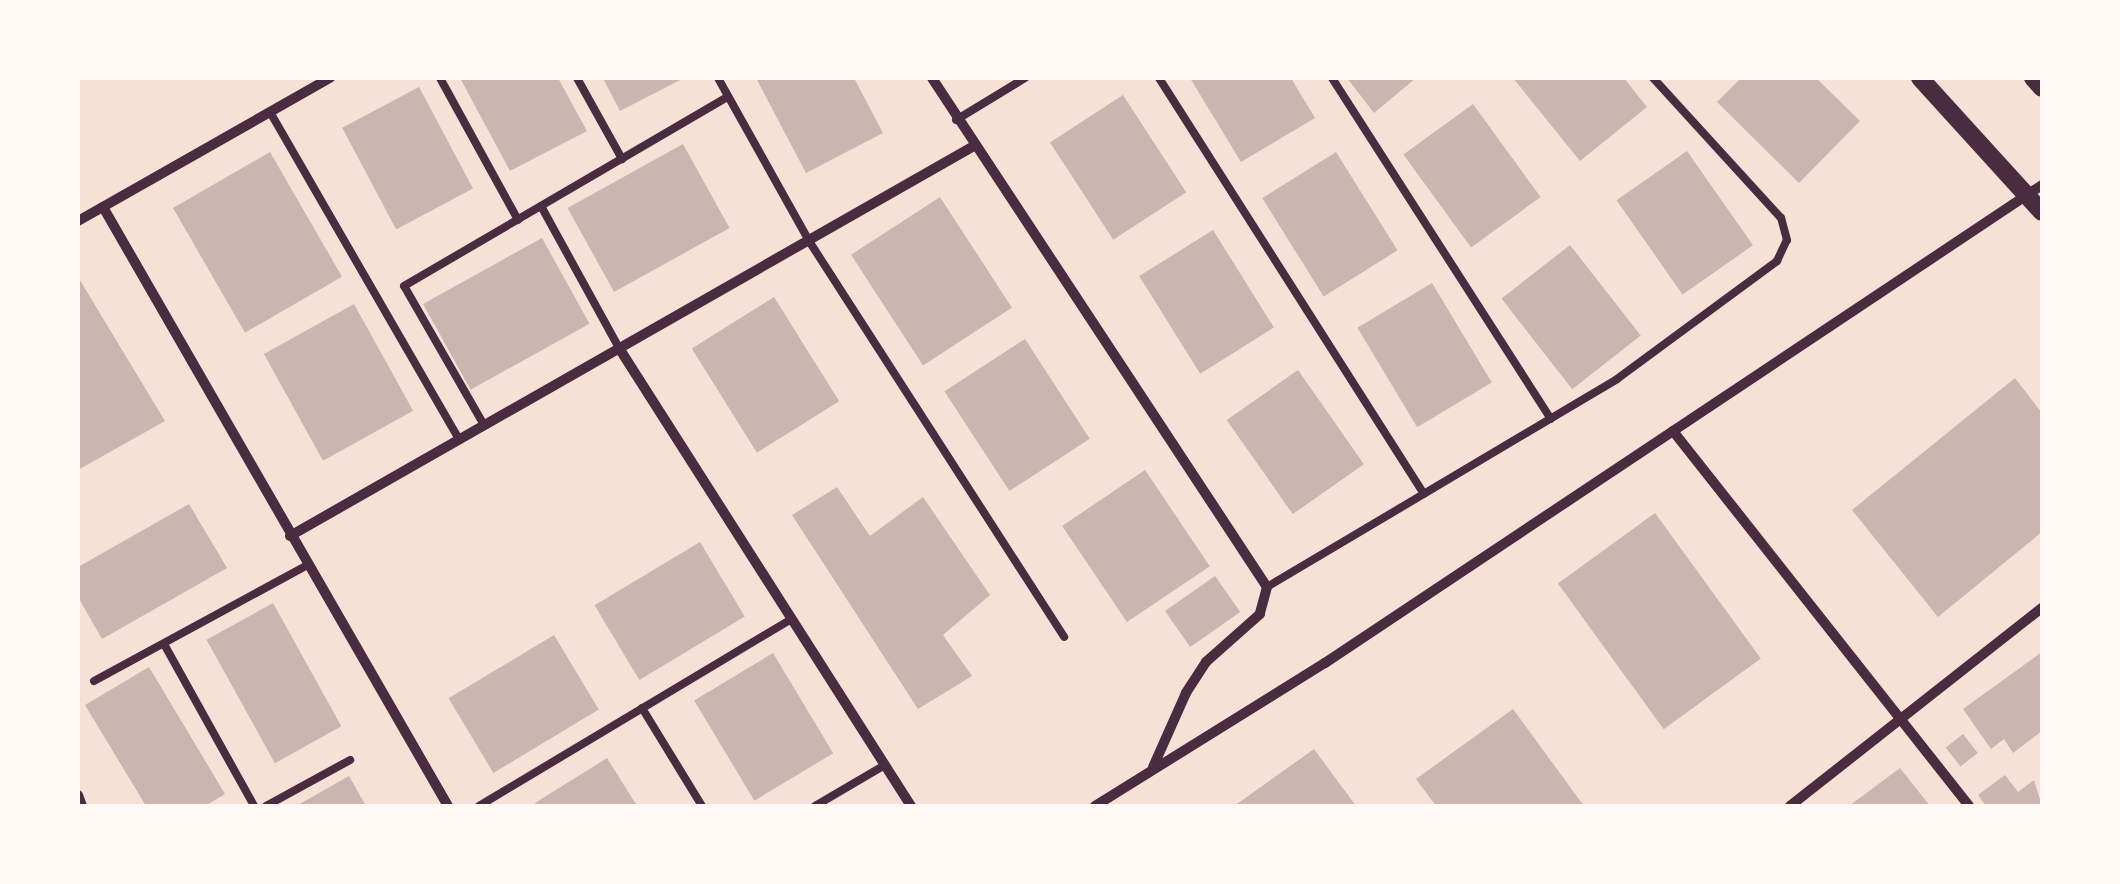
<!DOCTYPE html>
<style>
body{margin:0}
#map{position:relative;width:2120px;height:884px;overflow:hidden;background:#f7e1d7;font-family:"Archivo Narrow",sans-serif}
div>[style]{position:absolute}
.building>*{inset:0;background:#ccb4b1;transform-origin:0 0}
.service>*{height:8px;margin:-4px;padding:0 4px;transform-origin:4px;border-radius:4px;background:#4a2c40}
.minor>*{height:10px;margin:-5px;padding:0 5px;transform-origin:5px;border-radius:5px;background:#4a2c40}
.tertiary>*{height:18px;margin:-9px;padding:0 9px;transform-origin:9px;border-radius:9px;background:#4a2c40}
span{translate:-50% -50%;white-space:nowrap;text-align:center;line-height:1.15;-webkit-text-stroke:8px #fffaf5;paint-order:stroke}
.frame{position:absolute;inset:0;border:80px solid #fffaf5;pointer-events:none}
</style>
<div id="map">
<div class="building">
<div style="clip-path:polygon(460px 78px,558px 78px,587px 131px,510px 171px)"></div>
<div style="clip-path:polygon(603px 78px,684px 78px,620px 111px)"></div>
<div style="clip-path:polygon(756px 78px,854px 78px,883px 133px,806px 173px)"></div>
<div style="clip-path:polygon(1190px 78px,1291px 78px,1315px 118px,1241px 162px)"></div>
<div style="clip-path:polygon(1347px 78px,1416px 78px,1374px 113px)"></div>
<div style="clip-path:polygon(1513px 78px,1624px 78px,1647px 107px,1580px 161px)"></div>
<div style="clip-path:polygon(1741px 78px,1816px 78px,1860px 121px,1799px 183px,1717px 102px)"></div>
<div style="left:419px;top:87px;width:115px;height:87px;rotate:62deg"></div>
<div style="left:1123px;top:95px;width:116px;height:87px;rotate:57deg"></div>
<div style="left:1473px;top:104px;width:115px;height:86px;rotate:54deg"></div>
<div style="left:683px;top:144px;width:96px;height:132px;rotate:61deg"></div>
<div style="left:1687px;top:151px;width:115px;height:86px;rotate:55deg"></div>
<div style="left:270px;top:152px;width:144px;height:112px;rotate:60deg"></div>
<div style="left:1336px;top:152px;width:116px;height:87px;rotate:58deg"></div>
<div style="left:940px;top:197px;width:132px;height:106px;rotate:57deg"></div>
<div style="left:1213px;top:230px;width:115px;height:87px;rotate:58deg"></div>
<div style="left:542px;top:238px;width:98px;height:136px;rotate:61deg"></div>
<div style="left:1570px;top:245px;width:115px;height:87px;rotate:52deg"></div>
<div style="clip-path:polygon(78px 277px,165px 421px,78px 470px)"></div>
<div style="left:1432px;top:283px;width:116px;height:87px;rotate:59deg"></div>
<div style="left:774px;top:297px;width:123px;height:97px;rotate:58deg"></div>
<div style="left:354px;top:304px;width:122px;height:103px;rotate:61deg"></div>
<div style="left:1025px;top:339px;width:119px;height:96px;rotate:57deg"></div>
<div style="left:1298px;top:370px;width:115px;height:87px;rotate:55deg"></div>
<div style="clip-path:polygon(2015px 378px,2042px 413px,2042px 532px,1938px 617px,1852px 510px)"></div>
<div style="left:1145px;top:470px;width:116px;height:100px;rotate:56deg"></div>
<div style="clip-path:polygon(837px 487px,870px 536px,923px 497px,990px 595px,943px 635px,972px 676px,918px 709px,792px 515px)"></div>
<div style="clip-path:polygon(189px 504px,227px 568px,102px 639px,78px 597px,78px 567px)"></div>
<div style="left:1655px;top:513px;width:180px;height:120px;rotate:54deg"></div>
<div style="left:700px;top:542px;width:87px;height:123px;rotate:59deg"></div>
<div style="left:1215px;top:576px;width:44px;height:61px;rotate:55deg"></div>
<div style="left:273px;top:603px;width:141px;height:76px;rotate:61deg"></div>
<div style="left:554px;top:635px;width:87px;height:123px;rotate:59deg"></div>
<div style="clip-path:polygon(2042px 652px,2042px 731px,2013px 753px,2004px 739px,1991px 749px,1963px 709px)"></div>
<div style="left:773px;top:653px;width:117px;height:92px;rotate:59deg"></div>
<div style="clip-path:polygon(149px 667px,225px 794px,205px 806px,146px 806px,85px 705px)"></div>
<div style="clip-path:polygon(1513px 709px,1584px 806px,1436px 806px,1416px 779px)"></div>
<div style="left:1963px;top:734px;width:24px;height:22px;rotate:52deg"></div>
<div style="clip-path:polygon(1314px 749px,1356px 806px,1234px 806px)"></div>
<div style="clip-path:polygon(607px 758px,637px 806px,537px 806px,535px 803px)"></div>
<div style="clip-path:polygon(1900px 768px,1930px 806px,1849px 806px)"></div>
<div style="clip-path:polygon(2005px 775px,2018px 792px,2034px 780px,2042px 806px,1986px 806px,1978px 795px)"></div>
<div style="clip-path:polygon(349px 776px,366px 806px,296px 806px)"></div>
</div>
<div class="service">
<div style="left:440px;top:78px;width:162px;rotate:61.2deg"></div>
<div style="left:577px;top:78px;width:93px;rotate:60.9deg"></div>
<div style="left:718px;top:78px;width:187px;rotate:60.8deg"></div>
<div style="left:809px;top:241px;width:471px;rotate:57.2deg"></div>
<div style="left:1159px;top:78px;width:493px;rotate:57.5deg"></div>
<div style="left:1332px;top:78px;width:405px;rotate:57.3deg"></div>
<div style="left:270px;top:112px;width:378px;rotate:60deg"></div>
<div style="left:956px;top:120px;width:81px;rotate:-31.3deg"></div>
<div style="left:541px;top:206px;width:162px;rotate:61.2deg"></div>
<div style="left:484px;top:425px;width:160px;rotate:-119.9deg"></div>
<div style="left:404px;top:286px;width:375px;rotate:-30.3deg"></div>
<div style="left:1267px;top:587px;width:407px;rotate:-30.7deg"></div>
<div style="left:1617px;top:379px;width:199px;rotate:-36.4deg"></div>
<div style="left:1777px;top:261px;width:23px;rotate:-65deg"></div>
<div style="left:1787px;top:240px;width:23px;rotate:-105deg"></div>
<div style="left:1781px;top:218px;width:190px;rotate:-132.4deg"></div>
<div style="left:164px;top:644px;width:185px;rotate:60.9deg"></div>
<div style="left:94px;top:681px;width:243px;rotate:-28.5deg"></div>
<div style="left:642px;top:708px;width:115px;rotate:58.5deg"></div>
<div style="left:266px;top:806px;width:96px;rotate:-28.7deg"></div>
<div style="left:479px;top:806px;width:365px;rotate:-30.9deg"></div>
<div style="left:815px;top:806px;width:81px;rotate:-30.4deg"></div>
</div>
<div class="minor">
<div style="left:932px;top:78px;width:609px;rotate:56.65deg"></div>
<div style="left:1267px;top:587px;width:28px;rotate:105deg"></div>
<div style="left:1260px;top:614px;width:72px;rotate:138.4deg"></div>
<div style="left:1206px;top:662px;width:37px;rotate:123deg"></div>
<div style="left:1186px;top:693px;width:81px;rotate:114deg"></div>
<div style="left:103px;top:207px;width:691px;rotate:60.06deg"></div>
<div style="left:78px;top:221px;width:290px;rotate:-29.6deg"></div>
<div style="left:619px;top:348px;width:543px;rotate:57.48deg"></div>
<div style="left:1673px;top:431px;width:478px;rotate:51.7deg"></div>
<div style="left:290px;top:536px;width:785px;rotate:-29.7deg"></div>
<div style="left:78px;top:795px;width:12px;rotate:70deg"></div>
<div style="left:1095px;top:806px;width:271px;rotate:-31.9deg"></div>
<div style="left:1325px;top:663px;width:862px;rotate:-33.69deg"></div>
<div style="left:1790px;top:806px;width:320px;rotate:-38.2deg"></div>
</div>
<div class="tertiary">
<div style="left:1920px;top:78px;width:181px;rotate:47.7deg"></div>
<div style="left:2033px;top:78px;width:13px;rotate:48deg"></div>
</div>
<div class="frame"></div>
</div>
